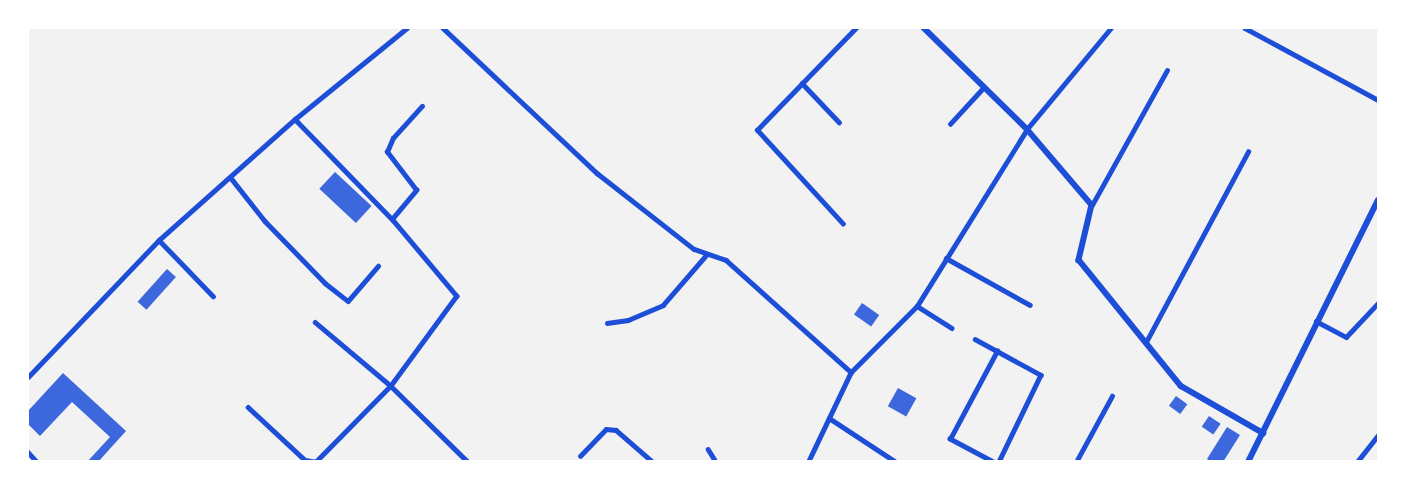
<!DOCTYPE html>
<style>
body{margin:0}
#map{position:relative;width:1406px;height:489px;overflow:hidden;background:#f2f2f2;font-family:Barlow,sans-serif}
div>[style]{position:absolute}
.building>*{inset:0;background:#3d67dc;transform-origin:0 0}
.minor>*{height:4.5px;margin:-2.25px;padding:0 2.25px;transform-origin:2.25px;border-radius:2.25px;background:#1d4ed8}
.secondary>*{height:5.5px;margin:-2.75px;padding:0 2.75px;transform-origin:2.75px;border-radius:2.75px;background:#1d4ed8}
span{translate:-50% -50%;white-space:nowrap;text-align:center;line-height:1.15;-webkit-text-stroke:5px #fff;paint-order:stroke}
.frame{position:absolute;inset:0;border:29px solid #fff;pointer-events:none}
</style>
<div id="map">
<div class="building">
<div style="left:335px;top:172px;width:50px;height:23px;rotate:43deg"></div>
<div style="left:167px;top:269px;width:12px;height:44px;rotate:42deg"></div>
<div style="left:862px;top:303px;width:21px;height:14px;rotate:35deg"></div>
<div style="clip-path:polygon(63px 373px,126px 431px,98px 462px,87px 462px,110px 437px,72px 402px,40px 436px,28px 424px,28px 411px)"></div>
<div style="left:898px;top:388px;width:21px;height:21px;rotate:29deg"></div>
<div style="left:1176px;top:396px;width:14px;height:12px;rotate:36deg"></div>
<div style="left:1209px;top:416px;width:14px;height:13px;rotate:34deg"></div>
<div style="clip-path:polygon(1227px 427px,1240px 435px,1223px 462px,1211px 462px,1207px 459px)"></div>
</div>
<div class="minor">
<div style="left:443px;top:28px;width:212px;rotate:43.3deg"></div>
<div style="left:597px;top:173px;width:123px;rotate:38.1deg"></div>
<div style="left:694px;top:249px;width:34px;rotate:19deg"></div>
<div style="left:726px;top:260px;width:168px;rotate:41.9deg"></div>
<div style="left:1245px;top:28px;width:151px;rotate:28.4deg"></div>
<div style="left:802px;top:83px;width:54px;rotate:46.5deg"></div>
<div style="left:295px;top:119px;width:141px;rotate:45.9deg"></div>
<div style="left:393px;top:220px;width:99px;rotate:49.9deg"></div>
<div style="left:457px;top:296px;width:112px;rotate:126.3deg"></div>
<div style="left:391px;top:386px;width:105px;rotate:134.6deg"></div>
<div style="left:950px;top:124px;width:50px;rotate:-47.4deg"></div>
<div style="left:231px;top:178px;width:55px;rotate:51.7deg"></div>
<div style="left:265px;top:221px;width:86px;rotate:45.9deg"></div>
<div style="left:325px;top:283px;width:29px;rotate:38deg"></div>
<div style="left:348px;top:301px;width:46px;rotate:-49.4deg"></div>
<div style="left:1092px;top:205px;width:154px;rotate:-60.9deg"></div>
<div style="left:392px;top:219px;width:38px;rotate:-50deg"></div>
<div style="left:416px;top:190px;width:48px;rotate:-127.3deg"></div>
<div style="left:387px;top:152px;width:15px;rotate:-67deg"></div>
<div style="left:393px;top:138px;width:43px;rotate:-47.8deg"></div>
<div style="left:843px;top:224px;width:127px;rotate:-132.5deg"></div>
<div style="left:757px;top:130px;width:142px;rotate:-45.9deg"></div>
<div style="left:159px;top:240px;width:78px;rotate:46deg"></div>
<div style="left:946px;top:258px;width:96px;rotate:29.2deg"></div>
<div style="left:917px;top:306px;width:41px;rotate:32.2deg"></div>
<div style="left:1316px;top:321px;width:34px;rotate:28deg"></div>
<div style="left:1346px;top:337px;width:47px;rotate:-46.7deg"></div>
<div style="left:315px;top:322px;width:99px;rotate:40.1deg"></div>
<div style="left:391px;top:386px;width:108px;rotate:44.6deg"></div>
<div style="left:607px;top:323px;width:21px;rotate:-8deg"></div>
<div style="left:628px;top:320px;width:38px;rotate:-23deg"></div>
<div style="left:663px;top:305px;width:67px;rotate:-49.2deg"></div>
<div style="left:975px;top:339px;width:75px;rotate:28.6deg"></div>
<div style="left:1041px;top:375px;width:97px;rotate:115.8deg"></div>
<div style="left:1146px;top:342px;width:216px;rotate:-61.8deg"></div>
<div style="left:28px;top:377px;width:190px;rotate:-46.3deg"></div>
<div style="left:159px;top:240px;width:182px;rotate:-41.7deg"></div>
<div style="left:295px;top:119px;width:144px;rotate:-39.1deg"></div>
<div style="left:248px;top:407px;width:78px;rotate:42.9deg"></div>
<div style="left:305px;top:460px;width:12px;rotate:9deg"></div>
<div style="left:829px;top:418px;width:80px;rotate:33.3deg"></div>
<div style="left:708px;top:449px;width:15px;rotate:58deg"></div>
<div style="left:28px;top:452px;width:13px;rotate:48deg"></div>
<div style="left:580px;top:456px;width:37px;rotate:-46deg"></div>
<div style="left:606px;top:429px;width:10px;rotate:6deg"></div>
<div style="left:616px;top:430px;width:49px;rotate:40.9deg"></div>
<div style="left:808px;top:462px;width:100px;rotate:-64.5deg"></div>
<div style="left:851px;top:372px;width:93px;rotate:-45deg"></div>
<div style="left:917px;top:306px;width:208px;rotate:-58.1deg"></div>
<div style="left:1027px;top:129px;width:131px;rotate:-50.3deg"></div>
<div style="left:993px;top:462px;width:49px;rotate:-151.9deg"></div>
<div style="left:950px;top:439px;width:100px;rotate:-61.9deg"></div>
<div style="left:1076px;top:462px;width:75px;rotate:-61.4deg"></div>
<div style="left:1357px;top:462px;width:34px;rotate:-52deg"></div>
</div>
<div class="secondary">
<div style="left:924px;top:28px;width:144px;rotate:44.4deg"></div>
<div style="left:1027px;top:129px;width:100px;rotate:49.5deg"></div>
<div style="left:1092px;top:205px;width:57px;rotate:103.3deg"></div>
<div style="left:1079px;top:260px;width:162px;rotate:51deg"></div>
<div style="left:1181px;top:386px;width:95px;rotate:29.8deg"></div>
<div style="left:1248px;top:462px;width:292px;rotate:-63.6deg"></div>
</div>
<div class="frame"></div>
</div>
